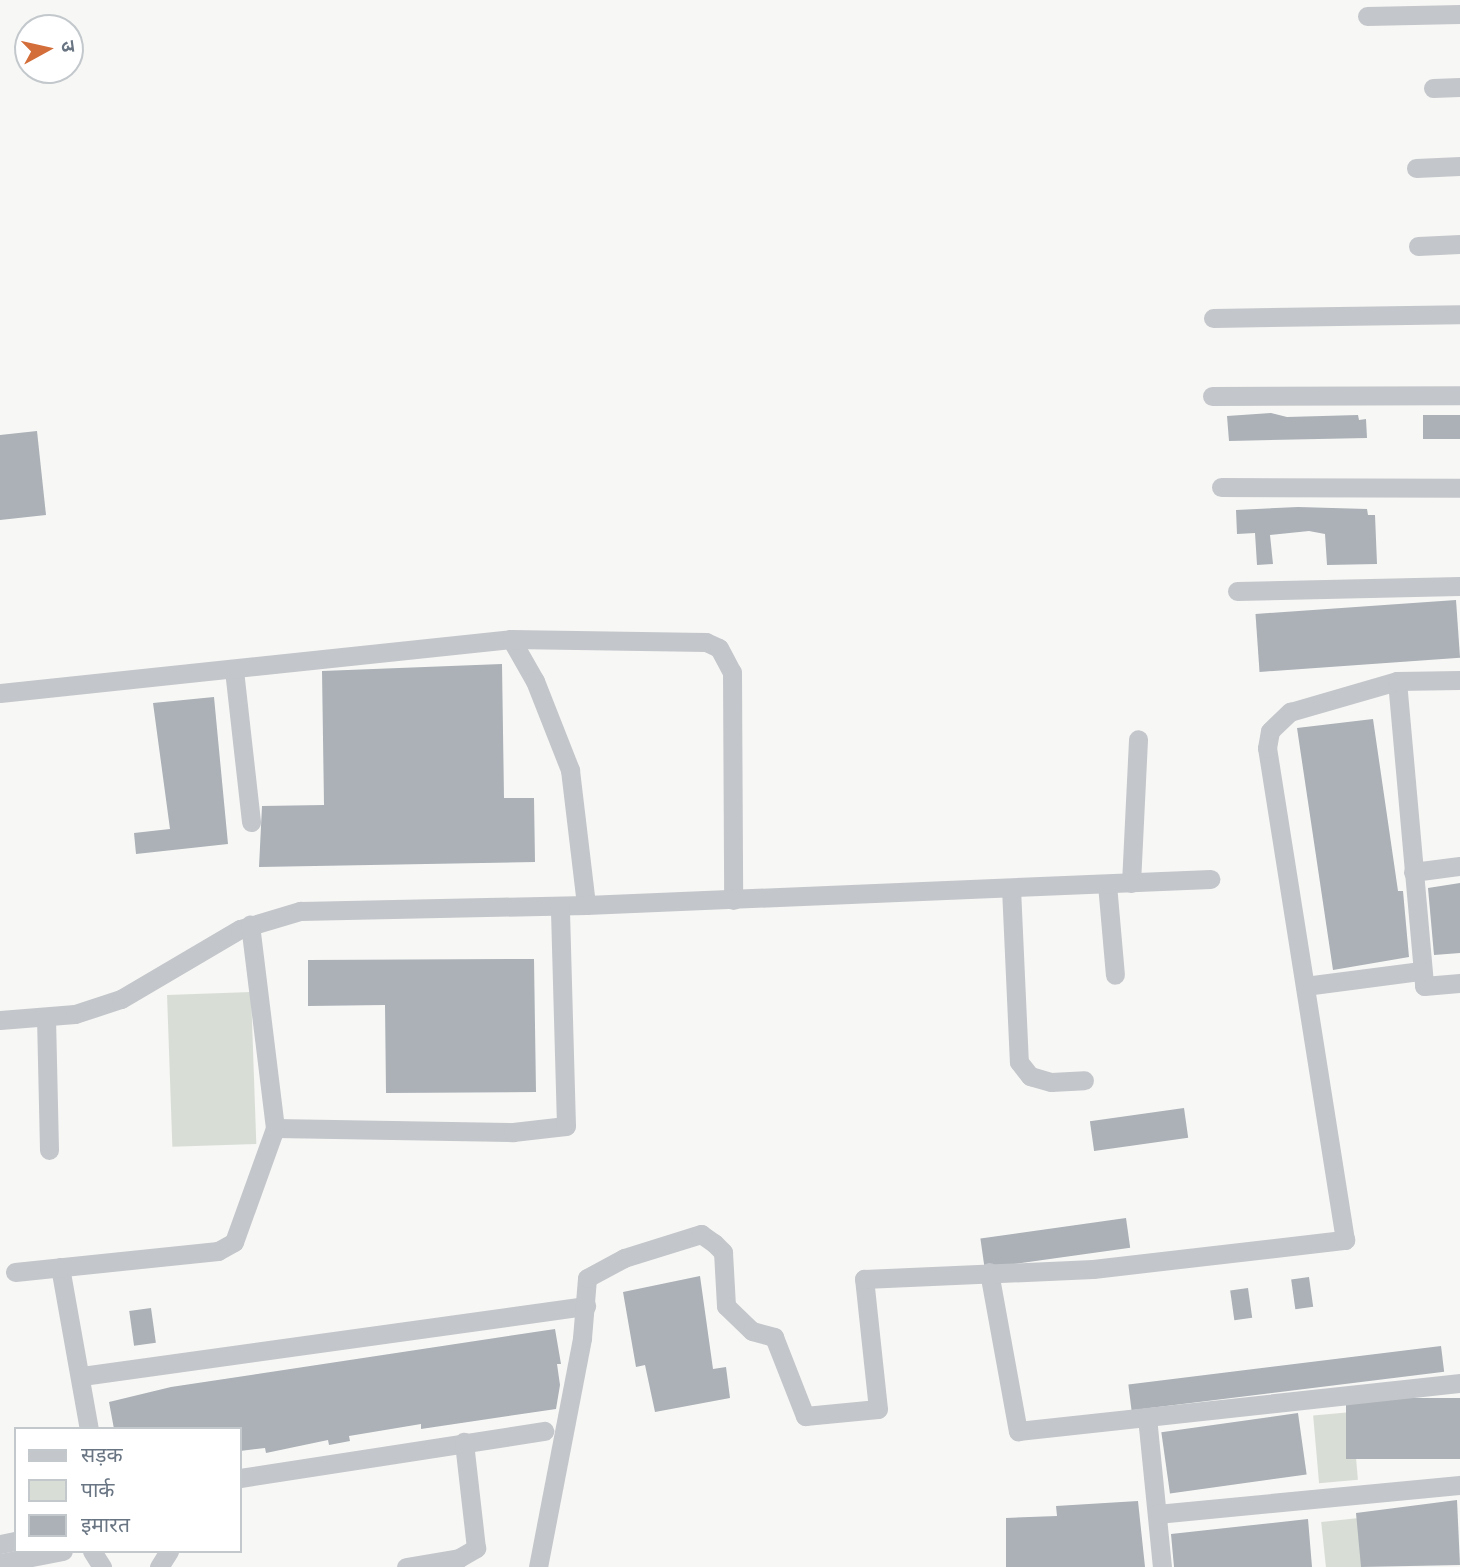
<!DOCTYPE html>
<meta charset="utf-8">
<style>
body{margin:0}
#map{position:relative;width:1460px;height:1567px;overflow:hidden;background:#f7f7f5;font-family:"DM Sans","Noto Sans Devanagari",sans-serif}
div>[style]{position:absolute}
.green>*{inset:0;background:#d8ded6;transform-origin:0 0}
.building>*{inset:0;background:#abb1b7;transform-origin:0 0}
.minor>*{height:19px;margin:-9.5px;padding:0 9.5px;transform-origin:9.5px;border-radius:9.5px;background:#c3c6ca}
span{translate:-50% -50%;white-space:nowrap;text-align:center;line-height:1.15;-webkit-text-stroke:7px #fff;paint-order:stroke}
.legend{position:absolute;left:14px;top:1427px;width:228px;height:126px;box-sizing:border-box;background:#fff;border:2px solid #c3c8cd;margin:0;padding:9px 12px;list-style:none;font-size:21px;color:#697583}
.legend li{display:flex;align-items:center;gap:14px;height:35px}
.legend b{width:35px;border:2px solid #c3c8cd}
.north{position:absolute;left:14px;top:14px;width:70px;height:70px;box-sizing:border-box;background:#fff;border:2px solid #c3c8cd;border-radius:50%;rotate:82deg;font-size:19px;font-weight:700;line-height:28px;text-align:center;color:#697583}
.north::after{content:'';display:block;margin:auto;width:24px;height:32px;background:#d36d39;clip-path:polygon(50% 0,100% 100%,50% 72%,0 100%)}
</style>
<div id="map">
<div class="green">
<div style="left:251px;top:992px;width:152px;height:84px;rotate:88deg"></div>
<div style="left:1352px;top:1412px;width:68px;height:39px;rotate:85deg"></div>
<div style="left:1359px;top:1518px;width:49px;height:38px;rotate:84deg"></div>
</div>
<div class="building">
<div style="clip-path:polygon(1271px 413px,1287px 417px,1358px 415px,1359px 420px,1366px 419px,1367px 438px,1229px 441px,1227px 416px)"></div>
<div style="left:1423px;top:415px;width:37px;height:24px"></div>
<div style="clip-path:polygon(37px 431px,46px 515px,0 520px,0 435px)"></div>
<div style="clip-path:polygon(1298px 507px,1367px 509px,1368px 515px,1375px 515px,1377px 564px,1327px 565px,1325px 534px,1309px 531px,1270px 535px,1273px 564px,1257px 565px,1255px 533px,1237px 534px,1236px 510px)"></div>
<div style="left:1456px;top:600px;width:58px;height:201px;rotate:86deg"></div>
<div style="clip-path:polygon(502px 664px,504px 798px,534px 798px,535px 862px,259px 867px,262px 806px,324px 805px,322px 671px)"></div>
<div style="clip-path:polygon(214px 697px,228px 844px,136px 854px,134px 833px,170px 829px,153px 703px)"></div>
<div style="clip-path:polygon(1373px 719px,1398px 891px,1403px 891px,1409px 957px,1333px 970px,1297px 728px)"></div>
<div style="clip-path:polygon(1460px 883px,1460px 953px,1434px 955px,1428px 888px)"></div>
<div style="clip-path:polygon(534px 959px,536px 1092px,386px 1093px,385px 1005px,308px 1006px,308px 960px)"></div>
<div style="left:1184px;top:1108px;width:30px;height:95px;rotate:82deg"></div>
<div style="left:1126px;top:1218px;width:30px;height:147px;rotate:82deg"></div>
<div style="clip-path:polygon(700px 1276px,713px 1369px,726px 1367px,730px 1398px,655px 1412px,645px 1365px,636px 1367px,623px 1292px)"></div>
<div style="left:1309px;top:1277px;width:30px;height:18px;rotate:82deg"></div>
<div style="left:1248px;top:1288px;width:30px;height:18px;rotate:82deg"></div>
<div style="left:151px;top:1308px;width:35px;height:22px;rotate:82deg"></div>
<div style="clip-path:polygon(555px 1329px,561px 1364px,557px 1364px,560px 1385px,556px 1409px,421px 1429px,421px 1424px,349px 1436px,350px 1441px,329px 1445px,328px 1440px,266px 1453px,265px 1448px,240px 1451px,240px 1429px,114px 1429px,109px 1402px,171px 1387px)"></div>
<div style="left:1441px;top:1346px;width:26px;height:315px;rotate:83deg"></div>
<div style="left:1460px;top:1398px;width:61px;height:114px;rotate:90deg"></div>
<div style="left:1298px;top:1413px;width:62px;height:138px;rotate:82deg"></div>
<div style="clip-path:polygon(1457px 1500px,1460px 1565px,1361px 1567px,1356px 1513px)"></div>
<div style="clip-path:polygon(1138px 1501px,1145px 1567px,1006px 1567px,1006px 1518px,1057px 1516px,1056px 1506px)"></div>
<div style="clip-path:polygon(1308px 1519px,1312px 1567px,1174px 1567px,1171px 1534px)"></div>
</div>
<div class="minor">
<div style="left:1367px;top:16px;width:93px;rotate:-1.2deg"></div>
<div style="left:1433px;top:88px;width:27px;rotate:-2deg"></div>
<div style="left:1416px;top:168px;width:44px;rotate:-2.6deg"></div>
<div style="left:1418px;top:246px;width:42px;rotate:-2.7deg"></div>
<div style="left:1213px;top:318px;width:247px;rotate:-0.9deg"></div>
<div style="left:1212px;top:396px;width:248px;rotate:-0.2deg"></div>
<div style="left:1221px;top:487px;width:239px;rotate:0.2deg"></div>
<div style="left:1237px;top:591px;width:223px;rotate:-1.3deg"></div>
<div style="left:511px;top:639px;width:48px;rotate:60.3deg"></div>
<div style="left:535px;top:681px;width:96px;rotate:68.5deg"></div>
<div style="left:570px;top:770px;width:136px;rotate:83.2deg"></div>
<div style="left:234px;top:670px;width:153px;rotate:83.6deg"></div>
<div style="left:1397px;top:681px;width:306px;rotate:84.9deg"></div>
<div style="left:1424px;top:986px;width:36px;rotate:-5deg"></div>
<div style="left:0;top:693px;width:514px;rotate:-6.03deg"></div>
<div style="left:511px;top:639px;width:195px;rotate:0.9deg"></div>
<div style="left:706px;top:642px;width:14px;rotate:25deg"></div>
<div style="left:719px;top:648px;width:27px;rotate:62deg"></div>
<div style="left:732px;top:672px;width:228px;rotate:89.7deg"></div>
<div style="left:1413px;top:872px;width:47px;rotate:-7.3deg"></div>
<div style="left:1131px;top:883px;width:144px;rotate:-87.2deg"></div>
<div style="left:1107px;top:884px;width:91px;rotate:85deg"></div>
<div style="left:1011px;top:888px;width:174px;rotate:87.4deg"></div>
<div style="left:1019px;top:1062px;width:18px;rotate:52deg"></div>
<div style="left:1030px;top:1076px;width:22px;rotate:16deg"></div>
<div style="left:1051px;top:1082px;width:33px;rotate:-3deg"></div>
<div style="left:1305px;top:986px;width:117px;rotate:-7.4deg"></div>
<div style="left:46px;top:1017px;width:133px;rotate:88.7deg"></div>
<div style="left:0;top:1020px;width:75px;rotate:-4.6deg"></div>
<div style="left:75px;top:1014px;width:48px;rotate:-18.1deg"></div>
<div style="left:121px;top:999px;width:138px;rotate:-30.5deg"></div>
<div style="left:240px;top:929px;width:63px;rotate:-16.7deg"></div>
<div style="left:300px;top:911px;width:286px;rotate:-1.2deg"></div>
<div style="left:586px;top:905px;width:625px;rotate:-2.39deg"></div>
<div style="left:275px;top:1128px;width:238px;rotate:1deg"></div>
<div style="left:513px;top:1132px;width:53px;rotate:-6.5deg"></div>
<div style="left:566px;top:1126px;width:220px;rotate:-91.6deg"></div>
<div style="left:60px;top:1267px;width:165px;rotate:79.9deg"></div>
<div style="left:15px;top:1272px;width:204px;rotate:-5.9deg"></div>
<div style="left:218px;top:1251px;width:18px;rotate:-29deg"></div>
<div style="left:234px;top:1242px;width:121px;rotate:-70.2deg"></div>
<div style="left:275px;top:1128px;width:205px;rotate:-97deg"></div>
<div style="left:989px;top:1272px;width:162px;rotate:79.7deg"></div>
<div style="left:1018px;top:1431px;width:445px;rotate:-6.2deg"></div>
<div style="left:82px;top:1376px;width:509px;rotate:-7.91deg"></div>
<div style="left:1147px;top:1417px;width:151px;rotate:84.3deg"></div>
<div style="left:240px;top:1478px;width:308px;rotate:-8.8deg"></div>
<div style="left:1157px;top:1514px;width:304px;rotate:-5.5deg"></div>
<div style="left:0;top:1544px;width:16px;rotate:-11deg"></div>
<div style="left:92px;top:1551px;width:19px;rotate:58deg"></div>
<div style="left:0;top:1563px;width:64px;rotate:-10.8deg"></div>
<div style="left:159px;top:1567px;width:19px;rotate:-58deg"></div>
<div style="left:406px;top:1567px;width:54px;rotate:-9.6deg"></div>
<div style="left:459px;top:1558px;width:20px;rotate:-30deg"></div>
<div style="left:476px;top:1548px;width:107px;rotate:-96.5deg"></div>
<div style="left:538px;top:1567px;width:233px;rotate:-79.1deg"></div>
<div style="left:582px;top:1338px;width:60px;rotate:-85.2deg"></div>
<div style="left:587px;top:1278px;width:42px;rotate:-28.4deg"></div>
<div style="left:624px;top:1258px;width:81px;rotate:-17.3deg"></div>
<div style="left:701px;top:1234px;width:16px;rotate:35deg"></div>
<div style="left:714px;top:1243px;width:13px;rotate:45deg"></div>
<div style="left:723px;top:1252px;width:54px;rotate:86.8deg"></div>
<div style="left:726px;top:1306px;width:36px;rotate:44deg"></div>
<div style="left:752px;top:1331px;width:23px;rotate:15deg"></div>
<div style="left:774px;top:1337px;width:85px;rotate:68.6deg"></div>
<div style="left:805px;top:1416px;width:73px;rotate:-5.5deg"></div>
<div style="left:878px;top:1409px;width:131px;rotate:-96.1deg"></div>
<div style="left:864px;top:1279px;width:229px;rotate:-2.5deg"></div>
<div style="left:1093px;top:1269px;width:254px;rotate:-6.6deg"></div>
<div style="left:1345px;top:1240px;width:498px;rotate:-99deg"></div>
<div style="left:1267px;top:748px;width:17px;rotate:-80deg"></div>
<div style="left:1270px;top:731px;width:28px;rotate:-44deg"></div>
<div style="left:1290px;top:712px;width:111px;rotate:-16.2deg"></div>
<div style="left:1397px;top:681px;width:63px;rotate:-0.9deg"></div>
</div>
<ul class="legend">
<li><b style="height:9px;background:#c3c6ca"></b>सड़क</li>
<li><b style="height:19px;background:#d8ded6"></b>पार्क</li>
<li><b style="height:19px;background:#abb1b7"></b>इमारत</li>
</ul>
<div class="north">उ</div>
</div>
